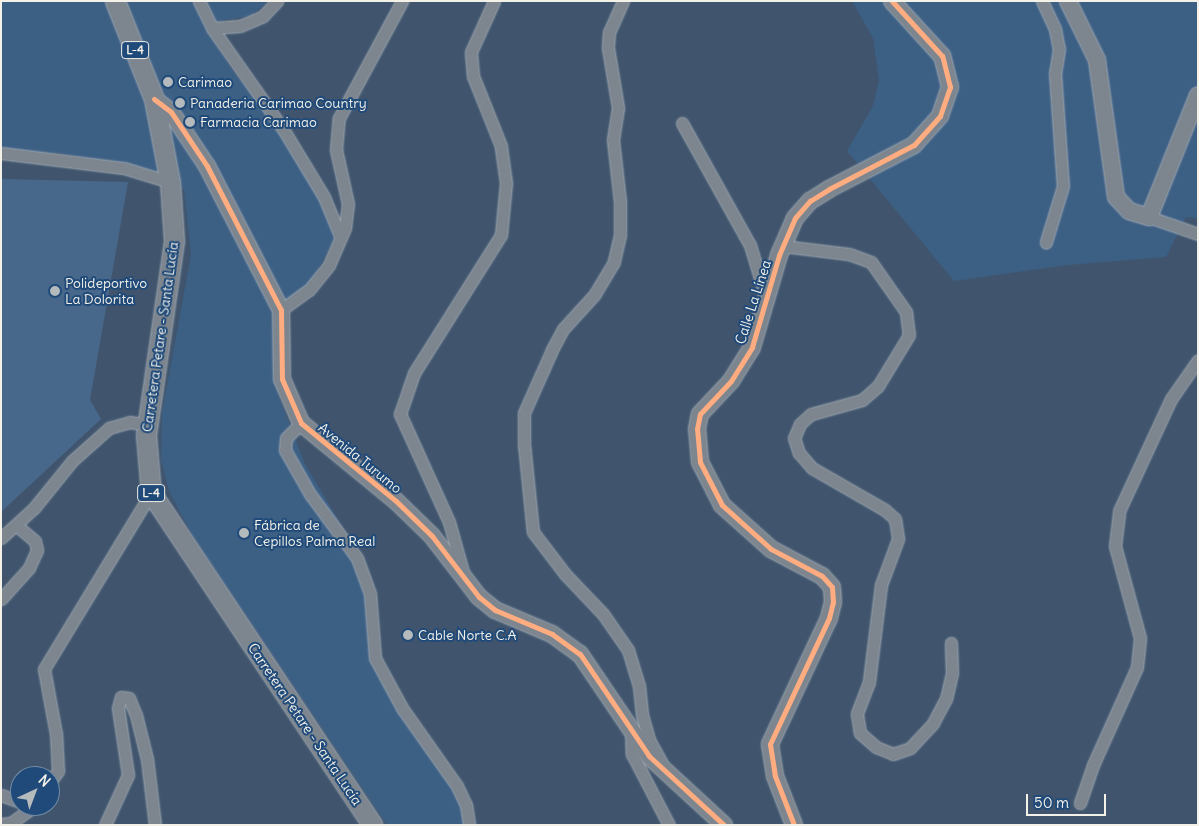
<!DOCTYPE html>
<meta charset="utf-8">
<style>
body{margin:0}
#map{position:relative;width:1199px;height:826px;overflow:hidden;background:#40556d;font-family:Delius,sans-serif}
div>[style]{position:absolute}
.built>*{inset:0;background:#3c5f84}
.green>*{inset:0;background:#48688b}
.roads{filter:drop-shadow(0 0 1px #a1aab3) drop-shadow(0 0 1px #a1aab3)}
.street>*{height:11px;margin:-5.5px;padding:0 5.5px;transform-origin:5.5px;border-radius:5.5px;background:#7d868f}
.secondary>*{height:16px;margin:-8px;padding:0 8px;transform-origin:8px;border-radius:8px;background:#7d868f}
.primary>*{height:19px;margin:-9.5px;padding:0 9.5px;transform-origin:9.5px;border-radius:9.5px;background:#7d868f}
.cycleway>*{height:5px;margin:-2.5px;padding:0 2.5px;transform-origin:2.5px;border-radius:2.5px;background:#ffac80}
.dots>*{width:14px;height:14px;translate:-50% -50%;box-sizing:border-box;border:2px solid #1f4a7a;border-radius:50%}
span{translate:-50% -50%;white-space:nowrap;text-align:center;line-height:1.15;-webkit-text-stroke:4px #1f4a7a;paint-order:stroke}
.shield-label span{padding:1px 4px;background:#1f4a7a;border:1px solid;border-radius:4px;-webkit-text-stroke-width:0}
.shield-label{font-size:12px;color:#f4f1e8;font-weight:700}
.poi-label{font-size:14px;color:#f4f1e8}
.left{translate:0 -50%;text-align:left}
.street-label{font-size:14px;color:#f4f1e8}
.frame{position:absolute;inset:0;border:2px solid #f4f1e8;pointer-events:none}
.north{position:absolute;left:10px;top:766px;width:50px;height:50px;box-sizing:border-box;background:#1f4a7a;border:1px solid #748da6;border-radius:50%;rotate:43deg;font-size:14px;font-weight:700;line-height:20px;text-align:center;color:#f4f1e8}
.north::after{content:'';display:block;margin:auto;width:18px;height:22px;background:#b5babd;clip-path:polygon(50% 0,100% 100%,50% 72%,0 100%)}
.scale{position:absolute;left:1026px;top:794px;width:80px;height:22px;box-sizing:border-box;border:2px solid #f4f1e8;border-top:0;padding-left:6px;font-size:15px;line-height:18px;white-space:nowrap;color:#f4f1e8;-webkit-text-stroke:4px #1f4a7a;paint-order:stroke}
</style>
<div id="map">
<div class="built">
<div style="clip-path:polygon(1px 1px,268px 1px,251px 16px,218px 21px,207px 30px,234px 72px,286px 133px,335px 227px,334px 240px,314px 277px,295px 299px,280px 303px,274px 363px,279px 397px,305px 464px,354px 546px,383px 677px,452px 776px,467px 825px,387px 825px,192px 535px,169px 491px,161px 460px,162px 413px,191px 255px,184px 189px,164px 186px,96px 160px,58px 153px,1px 156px)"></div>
<div style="clip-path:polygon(852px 1px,1198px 1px,1198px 218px,1186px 217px,1166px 257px,1068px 265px,954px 281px,847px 151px,873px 106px,879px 80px,873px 38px)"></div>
</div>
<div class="green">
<div style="clip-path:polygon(1px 179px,128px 182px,90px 400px,101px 419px,1px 512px)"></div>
</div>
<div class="roads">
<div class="street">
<div style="left:199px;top:1px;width:30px;rotate:64deg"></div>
<div style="left:212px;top:28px;width:28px;rotate:-4deg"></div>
<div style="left:240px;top:26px;width:25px;rotate:-23deg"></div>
<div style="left:263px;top:16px;width:21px;rotate:-47deg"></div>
<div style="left:623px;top:1px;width:34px;rotate:114deg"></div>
<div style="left:609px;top:32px;width:16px;rotate:94deg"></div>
<div style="left:608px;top:48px;width:61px;rotate:80.5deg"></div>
<div style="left:618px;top:108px;width:32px;rotate:99deg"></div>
<div style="left:613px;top:140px;width:61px;rotate:83.5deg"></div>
<div style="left:620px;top:201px;width:34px;rotate:90deg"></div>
<div style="left:620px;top:235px;width:28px;rotate:103deg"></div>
<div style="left:614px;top:262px;width:37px;rotate:121deg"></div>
<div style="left:595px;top:294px;width:47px;rotate:132.4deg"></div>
<div style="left:563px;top:329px;width:24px;rotate:118deg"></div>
<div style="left:552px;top:350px;width:69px;rotate:114deg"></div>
<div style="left:524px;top:413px;width:31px;rotate:90deg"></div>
<div style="left:524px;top:444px;width:88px;rotate:84.2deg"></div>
<div style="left:533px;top:532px;width:53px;rotate:52.7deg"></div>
<div style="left:565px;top:574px;width:55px;rotate:46.5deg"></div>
<div style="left:603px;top:614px;width:44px;rotate:55.2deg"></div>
<div style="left:628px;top:650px;width:38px;rotate:73deg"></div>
<div style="left:639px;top:686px;width:29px;rotate:84deg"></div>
<div style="left:642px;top:715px;width:26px;rotate:74deg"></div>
<div style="left:649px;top:740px;width:26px;rotate:61deg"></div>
<div style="left:1042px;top:1px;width:31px;rotate:65deg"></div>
<div style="left:1055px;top:29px;width:20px;rotate:79deg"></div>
<div style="left:1059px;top:49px;width:24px;rotate:99deg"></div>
<div style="left:1055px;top:73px;width:113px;rotate:86deg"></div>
<div style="left:1063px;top:186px;width:59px;rotate:106.9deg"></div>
<div style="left:212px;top:28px;width:123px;rotate:54.9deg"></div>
<div style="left:283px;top:129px;width:79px;rotate:58.9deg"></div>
<div style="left:324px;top:197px;width:44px;rotate:67.5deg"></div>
<div style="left:682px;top:123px;width:140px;rotate:60.9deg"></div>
<div style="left:750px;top:245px;width:55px;rotate:73.2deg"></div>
<div style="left:1px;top:153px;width:124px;rotate:7deg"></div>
<div style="left:124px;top:168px;width:48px;rotate:16.9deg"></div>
<div style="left:1149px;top:217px;width:52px;rotate:19.1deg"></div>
<div style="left:783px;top:246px;width:66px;rotate:6.9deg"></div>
<div style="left:849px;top:254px;width:23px;rotate:20deg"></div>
<div style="left:871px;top:262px;width:61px;rotate:55deg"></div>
<div style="left:906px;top:312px;width:23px;rotate:83deg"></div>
<div style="left:909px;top:335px;width:60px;rotate:121.3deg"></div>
<div style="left:878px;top:386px;width:21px;rotate:139deg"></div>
<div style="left:862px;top:400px;width:53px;rotate:164.6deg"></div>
<div style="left:811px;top:414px;width:15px;rotate:138deg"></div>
<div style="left:800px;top:424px;width:15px;rotate:113deg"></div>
<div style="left:794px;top:438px;width:16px;rotate:72deg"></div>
<div style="left:799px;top:453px;width:20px;rotate:49deg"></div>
<div style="left:812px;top:468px;width:84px;rotate:29.9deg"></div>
<div style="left:885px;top:510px;width:13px;rotate:42deg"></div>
<div style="left:895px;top:519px;width:20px;rotate:81deg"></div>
<div style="left:898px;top:539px;width:49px;rotate:110.3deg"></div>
<div style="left:881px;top:585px;width:98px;rotate:97.1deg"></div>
<div style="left:869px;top:682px;width:34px;rotate:111deg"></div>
<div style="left:857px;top:714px;width:19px;rotate:81deg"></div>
<div style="left:860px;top:733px;width:21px;rotate:41deg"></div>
<div style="left:876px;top:747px;width:18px;rotate:22deg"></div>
<div style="left:893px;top:754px;width:18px;rotate:-19deg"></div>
<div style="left:910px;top:748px;width:34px;rotate:-47deg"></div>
<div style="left:933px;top:723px;width:27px;rotate:-62deg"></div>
<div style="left:946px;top:699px;width:27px;rotate:-77deg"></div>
<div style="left:952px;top:673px;width:30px;rotate:-92deg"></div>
<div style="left:281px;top:310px;width:34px;rotate:-36deg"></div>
<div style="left:309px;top:290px;width:32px;rotate:-51deg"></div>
<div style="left:329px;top:265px;width:40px;rotate:-66.6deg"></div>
<div style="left:345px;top:228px;width:24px;rotate:-83deg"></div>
<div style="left:348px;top:204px;width:55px;rotate:-102.5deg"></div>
<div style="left:336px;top:150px;width:32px;rotate:-85deg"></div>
<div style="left:339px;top:118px;width:133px;rotate:-61.7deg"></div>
<div style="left:301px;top:423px;width:21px;rotate:135deg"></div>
<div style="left:286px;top:438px;width:12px;rotate:95deg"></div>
<div style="left:285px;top:450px;width:51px;rotate:60.4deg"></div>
<div style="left:310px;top:494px;width:79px;rotate:53.7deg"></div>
<div style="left:357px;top:558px;width:38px;rotate:70deg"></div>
<div style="left:370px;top:594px;width:64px;rotate:85.5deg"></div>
<div style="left:375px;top:658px;width:57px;rotate:61.6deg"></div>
<div style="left:402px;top:708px;width:95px;rotate:54.8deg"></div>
<div style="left:457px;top:786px;width:21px;rotate:65deg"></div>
<div style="left:466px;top:805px;width:20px;rotate:81deg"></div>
<div style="left:1px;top:538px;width:45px;rotate:-42.3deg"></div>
<div style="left:34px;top:508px;width:60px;rotate:-51deg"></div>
<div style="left:72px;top:461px;width:50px;rotate:-41.7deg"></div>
<div style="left:109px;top:428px;width:22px;rotate:-16deg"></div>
<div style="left:130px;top:422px;width:17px;rotate:10deg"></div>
<div style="left:463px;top:572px;width:52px;rotate:-105.6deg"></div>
<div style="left:449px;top:522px;width:119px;rotate:-114.4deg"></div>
<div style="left:400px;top:414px;width:43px;rotate:-71.1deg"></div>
<div style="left:414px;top:373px;width:163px;rotate:-57.8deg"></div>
<div style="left:501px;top:235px;width:52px;rotate:-84.5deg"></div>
<div style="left:506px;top:183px;width:37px;rotate:-98deg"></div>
<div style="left:501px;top:146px;width:75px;rotate:-111.8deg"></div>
<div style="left:473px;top:76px;width:24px;rotate:-95deg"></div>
<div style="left:471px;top:52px;width:56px;rotate:-65.7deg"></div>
<div style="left:1px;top:599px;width:42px;rotate:-47.9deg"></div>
<div style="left:29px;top:568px;width:20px;rotate:-66deg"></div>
<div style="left:37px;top:550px;width:9px;rotate:-103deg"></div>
<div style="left:35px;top:541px;width:25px;rotate:-140deg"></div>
<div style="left:631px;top:730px;width:24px;rotate:88deg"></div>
<div style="left:632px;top:754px;width:80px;rotate:62.5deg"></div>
<div style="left:50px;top:782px;width:14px;rotate:-54deg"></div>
<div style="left:58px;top:771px;width:37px;rotate:-93deg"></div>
<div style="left:56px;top:734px;width:66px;rotate:-100.5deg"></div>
<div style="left:44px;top:669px;width:206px;rotate:-58.7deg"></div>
<div style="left:1px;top:795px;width:20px;rotate:20deg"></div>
<div style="left:1080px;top:803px;width:40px;rotate:-71.1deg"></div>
<div style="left:1093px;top:765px;width:107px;rotate:-65.8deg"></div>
<div style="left:1137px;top:667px;width:29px;rotate:-84deg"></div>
<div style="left:1140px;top:638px;width:95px;rotate:-105.2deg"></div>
<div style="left:1115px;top:546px;width:35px;rotate:-83deg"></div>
<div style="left:1119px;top:511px;width:123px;rotate:-65.1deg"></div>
<div style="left:1171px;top:399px;width:47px;rotate:-55.3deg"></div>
<div style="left:1px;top:824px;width:10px;rotate:-6deg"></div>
<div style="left:11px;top:823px;width:29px;rotate:-36deg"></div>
<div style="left:105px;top:825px;width:55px;rotate:-65.3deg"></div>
<div style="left:128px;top:775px;width:68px;rotate:-98.5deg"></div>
<div style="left:118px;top:708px;width:11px;rotate:-75deg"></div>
<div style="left:121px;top:697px;width:8px;rotate:7deg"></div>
<div style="left:129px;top:698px;width:18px;rotate:68deg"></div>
<div style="left:136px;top:715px;width:45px;rotate:76deg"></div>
<div style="left:147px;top:759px;width:66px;rotate:83.1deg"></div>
</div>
<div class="secondary">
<div style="left:1068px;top:1px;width:66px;rotate:63.8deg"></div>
<div style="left:1097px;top:60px;width:138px;rotate:82.1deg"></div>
<div style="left:1116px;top:197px;width:19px;rotate:47deg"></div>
<div style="left:1129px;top:211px;width:21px;rotate:17deg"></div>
<div style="left:1149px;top:217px;width:131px;rotate:-68.1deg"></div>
<div style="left:154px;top:99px;width:21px;rotate:37deg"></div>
<div style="left:171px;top:112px;width:65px;rotate:56.3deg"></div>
<div style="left:207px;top:166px;width:162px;rotate:62.8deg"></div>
<div style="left:281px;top:310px;width:69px;rotate:89.2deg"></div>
<div style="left:282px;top:379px;width:48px;rotate:66.6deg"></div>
<div style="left:301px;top:423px;width:123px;rotate:39.4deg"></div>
<div style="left:396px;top:501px;width:50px;rotate:44.2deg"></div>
<div style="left:432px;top:536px;width:77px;rotate:52.4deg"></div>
<div style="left:479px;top:597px;width:21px;rotate:39deg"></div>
<div style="left:495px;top:610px;width:62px;rotate:22.8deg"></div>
<div style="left:552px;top:634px;width:34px;rotate:36deg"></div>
<div style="left:580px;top:654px;width:123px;rotate:55.9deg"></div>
<div style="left:649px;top:756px;width:102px;rotate:42.6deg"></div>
<div style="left:794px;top:825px;width:53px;rotate:-111.2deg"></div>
<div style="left:775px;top:776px;width:32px;rotate:-99deg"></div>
<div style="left:770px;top:744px;width:139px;rotate:-64.9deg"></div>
<div style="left:829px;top:618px;width:16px;rotate:-76deg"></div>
<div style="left:833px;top:602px;width:15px;rotate:-94deg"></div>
<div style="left:832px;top:587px;width:15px;rotate:-132deg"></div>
<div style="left:822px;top:576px;width:58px;rotate:-152.1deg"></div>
<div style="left:771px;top:549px;width:66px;rotate:-138.1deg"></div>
<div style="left:722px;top:505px;width:48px;rotate:-117.1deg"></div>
<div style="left:700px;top:462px;width:33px;rotate:-95deg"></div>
<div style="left:697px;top:429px;width:15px;rotate:-79deg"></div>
<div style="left:700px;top:414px;width:45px;rotate:-46.8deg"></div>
<div style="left:731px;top:381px;width:40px;rotate:-58deg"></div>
<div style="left:752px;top:347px;width:96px;rotate:-73.6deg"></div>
<div style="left:779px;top:255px;width:40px;rotate:-66.6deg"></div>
<div style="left:795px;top:218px;width:23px;rotate:-49deg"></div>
<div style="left:810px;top:201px;width:22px;rotate:-32deg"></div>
<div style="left:829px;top:189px;width:96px;rotate:-27.4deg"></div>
<div style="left:914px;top:145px;width:39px;rotate:-48deg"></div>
<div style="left:940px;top:116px;width:31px;rotate:-71deg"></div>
<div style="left:950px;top:87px;width:32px;rotate:-104deg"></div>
<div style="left:942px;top:56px;width:74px;rotate:-132.3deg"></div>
</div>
<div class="primary">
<div style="left:115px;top:1px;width:105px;rotate:68.3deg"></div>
<div style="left:154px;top:99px;width:85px;rotate:79.1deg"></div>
<div style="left:170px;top:182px;width:59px;rotate:86.1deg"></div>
<div style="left:174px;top:241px;width:196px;rotate:98.2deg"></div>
<div style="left:146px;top:435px;width:58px;rotate:85.1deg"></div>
<div style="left:151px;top:493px;width:399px;rotate:56.3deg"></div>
</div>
</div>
<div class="cycleway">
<div style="left:154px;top:99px;width:21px;rotate:37deg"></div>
<div style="left:171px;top:112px;width:65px;rotate:56.3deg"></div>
<div style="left:207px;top:166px;width:162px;rotate:62.8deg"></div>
<div style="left:281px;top:310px;width:69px;rotate:89.2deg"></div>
<div style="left:282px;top:379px;width:48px;rotate:66.6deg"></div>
<div style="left:301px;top:423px;width:123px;rotate:39.4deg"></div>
<div style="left:396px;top:501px;width:50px;rotate:44.2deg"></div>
<div style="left:432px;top:536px;width:77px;rotate:52.4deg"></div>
<div style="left:479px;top:597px;width:21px;rotate:39deg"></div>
<div style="left:495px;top:610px;width:62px;rotate:22.8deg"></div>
<div style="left:552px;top:634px;width:34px;rotate:36deg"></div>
<div style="left:580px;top:654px;width:123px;rotate:55.9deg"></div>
<div style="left:649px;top:756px;width:102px;rotate:42.6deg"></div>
<div style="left:794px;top:825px;width:53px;rotate:-111.2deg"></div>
<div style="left:775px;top:776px;width:32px;rotate:-99deg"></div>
<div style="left:770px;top:744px;width:139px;rotate:-64.9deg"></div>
<div style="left:829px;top:618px;width:16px;rotate:-76deg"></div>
<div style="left:833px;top:602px;width:15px;rotate:-94deg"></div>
<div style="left:832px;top:587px;width:15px;rotate:-132deg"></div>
<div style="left:822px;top:576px;width:58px;rotate:-152.1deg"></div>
<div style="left:771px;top:549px;width:66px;rotate:-138.1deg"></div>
<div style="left:722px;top:505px;width:48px;rotate:-117.1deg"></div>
<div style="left:700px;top:462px;width:33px;rotate:-95deg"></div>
<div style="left:697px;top:429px;width:15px;rotate:-79deg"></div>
<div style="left:700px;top:414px;width:45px;rotate:-46.8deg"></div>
<div style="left:731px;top:381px;width:40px;rotate:-58deg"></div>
<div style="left:752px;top:347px;width:96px;rotate:-73.6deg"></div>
<div style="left:779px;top:255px;width:40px;rotate:-66.6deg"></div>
<div style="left:795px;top:218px;width:23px;rotate:-49deg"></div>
<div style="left:810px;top:201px;width:22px;rotate:-32deg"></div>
<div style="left:829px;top:189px;width:96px;rotate:-27.4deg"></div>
<div style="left:914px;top:145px;width:39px;rotate:-48deg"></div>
<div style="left:940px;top:116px;width:31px;rotate:-71deg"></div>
<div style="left:950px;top:87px;width:32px;rotate:-104deg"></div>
<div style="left:942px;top:56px;width:74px;rotate:-132.3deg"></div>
</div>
<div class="dots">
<div style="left:168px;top:82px;background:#b5babd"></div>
<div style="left:180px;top:103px;background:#b5babd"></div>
<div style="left:190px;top:122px;background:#b5babd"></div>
<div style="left:55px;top:291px;background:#b5babd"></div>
<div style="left:244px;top:533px;background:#b5babd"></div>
<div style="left:408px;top:635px;background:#b5babd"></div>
</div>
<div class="shield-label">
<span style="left:135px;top:50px">L-4</span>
<span style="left:151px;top:493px">L-4</span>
</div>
<div class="poi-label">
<span class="left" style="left:178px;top:82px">Carimao</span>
<span class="left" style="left:190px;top:103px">Panaderia Carimao Country</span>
<span class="left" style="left:200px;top:122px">Farmacia Carimao</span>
<span class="left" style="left:65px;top:291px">Polideportivo<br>La Dolorita</span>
<span class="left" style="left:254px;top:533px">Fábrica de<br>Cepillos Palma Real</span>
<span class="left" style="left:418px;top:635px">Cable Norte C.A</span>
</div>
<div class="street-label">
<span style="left:753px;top:302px;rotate:-72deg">Calle La Línea</span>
<span style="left:160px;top:337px;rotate:-82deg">Carretera Petare - Santa Lucía</span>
<span style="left:360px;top:458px;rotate:39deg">Avenida Turumo</span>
<span style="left:305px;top:724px;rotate:56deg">Carretera Petare - Santa Lucía</span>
</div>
<div class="frame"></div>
<div class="north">N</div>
<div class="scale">50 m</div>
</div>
